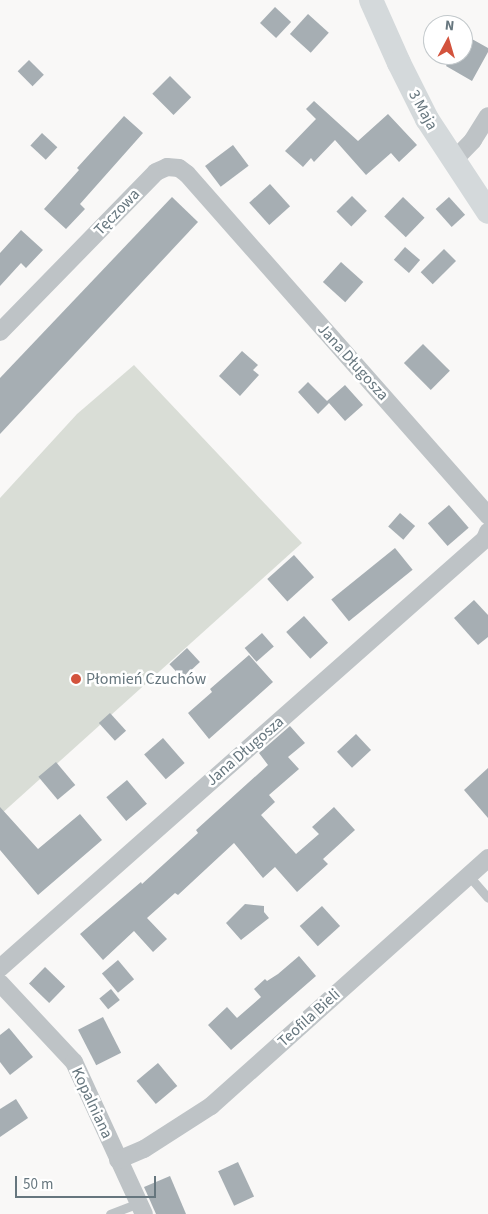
<!DOCTYPE html>
<meta charset="utf-8">
<style>
body{margin:0}
#map{position:relative;width:488px;height:1214px;overflow:hidden;background:#f9f8f7;font-family:"Source Sans 3",sans-serif}
div>[style]{position:absolute}
.green>*{inset:0;background:#d9ddd6}
.building>*{inset:0;background:#a6aeb3;transform-origin:0 0}
.service>*{height:9px;margin:-4.5px;padding:0 4.5px;transform-origin:4.5px;border-radius:4.5px;background:#bec3c6}
.minor>*{height:18px;margin:-9px;padding:0 9px;transform-origin:9px;border-radius:9px;background:#bec3c6}
.secondary>*{height:24px;margin:-12px;padding:0 12px;transform-origin:12px;border-radius:12px;background:#d4d9db}
.dots>*{width:14px;height:14px;translate:-50% -50%;box-sizing:border-box;border:2px solid #fff;border-radius:50%}
span{translate:-50% -50%;white-space:nowrap;text-align:center;line-height:1.15;-webkit-text-stroke:5px #fff;paint-order:stroke}
.street-label{font-size:16px;color:#66767e}
.poi-label{font-size:16px;color:#66767e}
.left{translate:0 -50%;text-align:left}
.north{position:absolute;left:423px;top:15px;width:50px;height:50px;box-sizing:border-box;background:#fff;border:1px solid #c2c8cb;border-radius:50%;rotate:6deg;font-size:14px;font-weight:700;line-height:20px;text-align:center;color:#66767e}
.north::after{content:'';display:block;margin:auto;width:18px;height:22px;background:#d3533d;clip-path:polygon(50% 0,100% 100%,50% 72%,0 100%)}
.scale{position:absolute;left:15px;top:1176px;width:141px;height:22px;box-sizing:border-box;border:2px solid #66767e;border-top:0;padding-left:6px;font-size:15px;line-height:18px;white-space:nowrap;color:#66767e;-webkit-text-stroke:4px #fff;paint-order:stroke}
</style>
<div id="map">
<div class="green">
<div style="clip-path:polygon(134px 365px,302px 543px,0 815px,0 498px,77px 414px)"></div>
</div>
<div class="building">
<div style="left:275px;top:7px;width:22px;height:22px;rotate:43deg"></div>
<div style="left:308px;top:14px;width:28px;height:27px;rotate:42deg"></div>
<div style="clip-path:polygon(463px 34px,488px 48px,488px 52px,472px 81px,446px 66px,452px 55px,463px 55px)"></div>
<div style="left:29px;top:60px;width:21px;height:16px;rotate:45deg"></div>
<div style="left:170px;top:76px;width:30px;height:25px;rotate:45deg"></div>
<div style="clip-path:polygon(314px 101px,358px 141px,388px 114px,417px 145px,399px 162px,391px 153px,366px 175px,335px 140px,314px 162px,311px 158px,303px 167px,285px 151px,316px 119px,306px 109px)"></div>
<div style="clip-path:polygon(124px 116px,143px 133px,80px 204px,85px 209px,66px 229px,44px 209px,79px 170px,77px 168px)"></div>
<div style="left:42px;top:133px;width:21px;height:17px;rotate:43deg"></div>
<div style="left:233px;top:145px;width:26px;height:35px;rotate:53deg"></div>
<div style="left:270px;top:184px;width:30px;height:28px;rotate:48deg"></div>
<div style="left:352px;top:196px;width:21px;height:22px;rotate:45deg"></div>
<div style="clip-path:polygon(172px 197px,198px 222px,0 434px,0 378px)"></div>
<div style="left:403px;top:197px;width:30px;height:27px;rotate:44deg"></div>
<div style="left:449px;top:197px;width:24px;height:18px;rotate:48deg"></div>
<div style="clip-path:polygon(21px 230px,43px 250px,26px 268px,21px 263px,0 286px,0 253px)"></div>
<div style="left:405px;top:247px;width:20px;height:17px;rotate:41deg"></div>
<div style="left:444px;top:249px;width:17px;height:33px;rotate:45deg"></div>
<div style="left:341px;top:262px;width:30px;height:27px;rotate:42deg"></div>
<div style="left:423px;top:344px;width:38px;height:27px;rotate:45deg"></div>
<div style="clip-path:polygon(242px 351px,258px 365px,253px 370px,259px 375px,240px 396px,219px 376px)"></div>
<div style="clip-path:polygon(308px 382px,327px 401px,345px 385px,363px 405px,345px 421px,329px 403px,318px 414px,298px 392px)"></div>
<div style="left:449px;top:505px;width:30px;height:28px;rotate:49deg"></div>
<div style="left:400px;top:513px;width:20px;height:18px;rotate:41deg"></div>
<div style="left:395px;top:548px;width:28px;height:82px;rotate:51deg"></div>
<div style="left:294px;top:555px;width:30px;height:36px;rotate:48deg"></div>
<div style="clip-path:polygon(474px 600px,488px 615px,488px 637px,478px 645px,454px 618px)"></div>
<div style="left:304px;top:616px;width:36px;height:24px;rotate:48deg"></div>
<div style="left:262px;top:633px;width:18px;height:23px;rotate:49deg"></div>
<div style="left:187px;top:648px;width:19px;height:24px;rotate:47deg"></div>
<div style="clip-path:polygon(249px 655px,273px 682px,209px 739px,188px 713px,212px 692px,210px 689px)"></div>
<div style="left:110px;top:713px;width:24px;height:15px;rotate:48deg"></div>
<div style="clip-path:polygon(290px 726px,305px 743px,288px 757px,299px 769px,269px 795px,275px 802px,261px 815px,296px 854px,319px 834px,312px 827px,334px 807px,355px 830px,323px 859px,328px 864px,297px 892px,275px 867px,263px 878px,234px 843px,178px 895px,175px 893px,147px 918px,167px 939px,153px 952px,134px 931px,103px 960px,80px 934px,141px 882px,142px 884px,198px 833px,196px 830px,268px 765px,259px 753px)"></div>
<div style="left:356px;top:734px;width:22px;height:26px;rotate:47deg"></div>
<div style="left:163px;top:738px;width:33px;height:25px;rotate:49deg"></div>
<div style="left:56px;top:762px;width:30px;height:23px;rotate:50deg"></div>
<div style="clip-path:polygon(488px 768px,488px 818px,464px 790px)"></div>
<div style="left:127px;top:780px;width:31px;height:27px;rotate:50deg"></div>
<div style="clip-path:polygon(0 807px,38px 849px,80px 814px,102px 840px,38px 895px,0 850px)"></div>
<div style="clip-path:polygon(245px 904px,264px 906px,264px 912px,269px 918px,241px 940px,226px 923px)"></div>
<div style="left:322px;top:906px;width:27px;height:30px;rotate:48deg"></div>
<div style="clip-path:polygon(299px 956px,316px 976px,231px 1050px,208px 1025px,227px 1007px,237px 1018px,261px 997px,254px 989px,265px 979px,267px 981px,278px 974px)"></div>
<div style="left:118px;top:960px;width:25px;height:21px;rotate:50deg"></div>
<div style="left:45px;top:967px;width:28px;height:23px;rotate:44deg"></div>
<div style="left:111px;top:989px;width:14px;height:15px;rotate:51deg"></div>
<div style="left:103px;top:1017px;width:40px;height:28px;rotate:63deg"></div>
<div style="clip-path:polygon(9px 1028px,33px 1057px,10px 1075px,0 1062px,0 1035px)"></div>
<div style="left:158px;top:1063px;width:30px;height:28px;rotate:50deg"></div>
<div style="clip-path:polygon(16px 1099px,28px 1118px,0 1137px,0 1109px)"></div>
<div style="left:238px;top:1162px;width:38px;height:22px;rotate:65deg"></div>
<div style="clip-path:polygon(170px 1176px,186px 1214px,156px 1214px,144px 1187px)"></div>
</div>
<div class="service">
<div style="left:468px;top:875px;width:30px;rotate:49deg"></div>
<div style="left:110px;top:1214px;width:30px;rotate:-21deg"></div>
</div>
<div class="minor">
<div style="left:453px;top:161px;width:29px;rotate:-46deg"></div>
<div style="left:473px;top:140px;width:28px;rotate:-58deg"></div>
<div style="left:0;top:332px;width:223px;rotate:-45.7deg"></div>
<div style="left:156px;top:172px;width:12px;rotate:-24deg"></div>
<div style="left:167px;top:167px;width:12px;rotate:5deg"></div>
<div style="left:179px;top:168px;width:10px;rotate:37deg"></div>
<div style="left:187px;top:174px;width:456px;rotate:48.6deg"></div>
<div style="left:0;top:968px;width:648px;rotate:-41.49deg"></div>
<div style="left:485px;top:539px;width:8px;rotate:-67deg"></div>
<div style="left:0;top:983px;width:108px;rotate:46.9deg"></div>
<div style="left:74px;top:1062px;width:167px;rotate:65.3deg"></div>
<div style="left:118px;top:1160px;width:28px;rotate:-23deg"></div>
<div style="left:144px;top:1149px;width:80px;rotate:-32.7deg"></div>
<div style="left:211px;top:1106px;width:372px;rotate:-41.8deg"></div>
</div>
<div class="secondary">
<div style="left:371px;top:0;width:69px;rotate:66deg"></div>
<div style="left:399px;top:63px;width:63px;rotate:63.4deg"></div>
<div style="left:427px;top:119px;width:111px;rotate:56.7deg"></div>
</div>
<div class="dots">
<div style="left:76px;top:679px;background:#d3533d"></div>
</div>
<div class="street-label">
<span style="left:423px;top:110px;rotate:61deg">3 Maja</span>
<span style="left:117px;top:212px;rotate:-46deg">Tęczowa</span>
<span style="left:353px;top:362px;rotate:48deg">Jana Długosza</span>
<span style="left:245px;top:751px;rotate:-41deg">Jana Długosza</span>
<span style="left:309px;top:1018px;rotate:-42deg">Teofila Bieli</span>
<span style="left:92px;top:1103px;rotate:65deg">Kopalniana</span>
</div>
<div class="poi-label">
<span class="left" style="left:86px;top:679px">Płomień Czuchów</span>
</div>
<div class="north">N</div>
<div class="scale">50 m</div>
</div>
